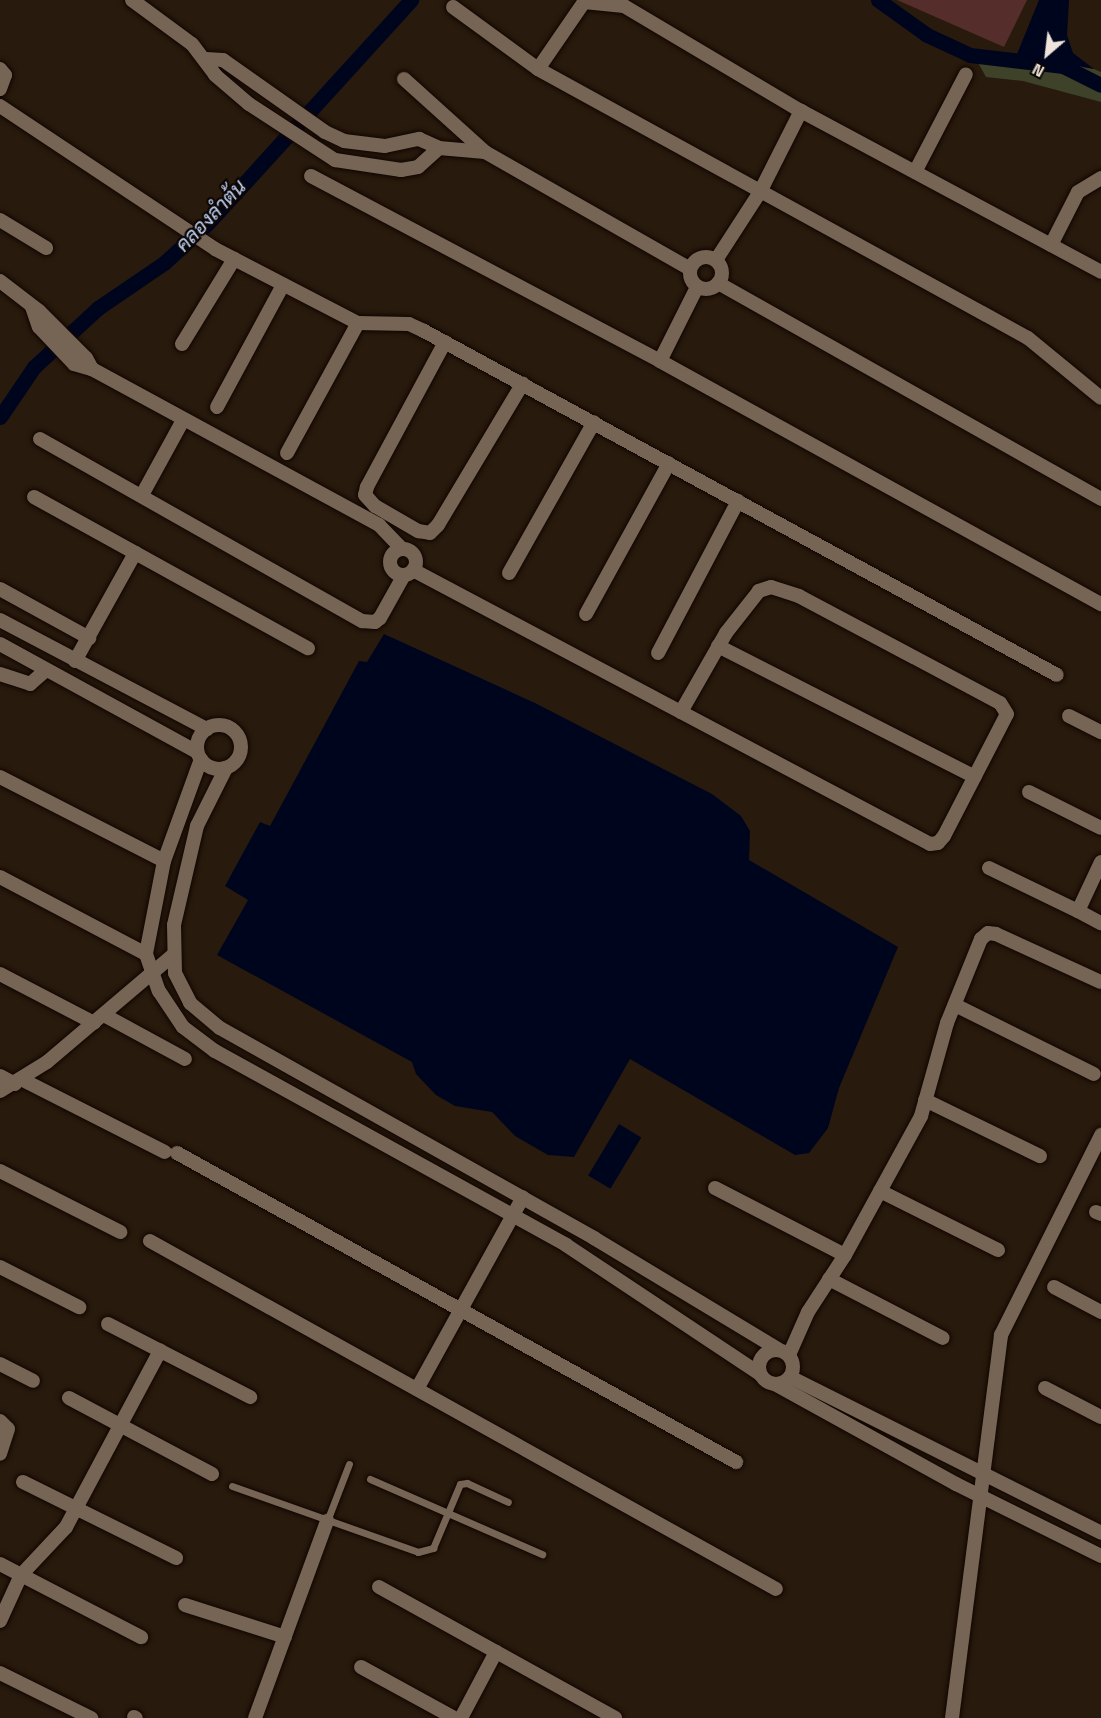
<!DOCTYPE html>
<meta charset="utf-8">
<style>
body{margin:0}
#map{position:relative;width:1101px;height:1718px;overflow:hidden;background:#281a0c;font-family:"Space Grotesk",Sarabun,sans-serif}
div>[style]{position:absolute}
.green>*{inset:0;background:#3d4228}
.water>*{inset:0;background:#00051e;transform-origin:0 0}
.canal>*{height:15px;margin:-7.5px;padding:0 7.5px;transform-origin:7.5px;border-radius:7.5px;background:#00051e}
.building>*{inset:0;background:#552d2a}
.roads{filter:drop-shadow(0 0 2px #100500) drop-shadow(0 0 2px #100500)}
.lane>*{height:7px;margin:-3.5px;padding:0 3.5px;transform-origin:3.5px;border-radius:3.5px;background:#766555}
.street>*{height:14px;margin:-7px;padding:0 7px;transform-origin:7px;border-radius:7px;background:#766555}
.street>.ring{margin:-7px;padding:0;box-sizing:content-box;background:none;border:14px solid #766555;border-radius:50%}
span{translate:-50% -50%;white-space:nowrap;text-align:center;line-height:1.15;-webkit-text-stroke:4.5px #0c0603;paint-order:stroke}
.water-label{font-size:20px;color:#c1d3f7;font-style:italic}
.north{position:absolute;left:1017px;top:24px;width:60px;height:60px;-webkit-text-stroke:4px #0c0603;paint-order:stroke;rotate:208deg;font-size:16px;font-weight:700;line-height:24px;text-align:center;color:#eee4db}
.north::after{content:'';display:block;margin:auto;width:21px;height:27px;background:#eee4db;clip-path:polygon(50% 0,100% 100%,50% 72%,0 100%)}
</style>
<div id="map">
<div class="green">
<div style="clip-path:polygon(970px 48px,1094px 69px,1101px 72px,1101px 102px,1023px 81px,986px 77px)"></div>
</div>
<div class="water">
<div style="clip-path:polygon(1039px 0,1069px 0,1067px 35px,1073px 53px,1094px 69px,1017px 54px)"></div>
<div style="clip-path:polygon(384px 634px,535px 703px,712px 794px,741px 816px,750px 831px,749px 860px,898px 947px,839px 1088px,828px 1128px,809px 1153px,795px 1155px,630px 1059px,574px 1157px,548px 1155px,515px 1136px,492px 1112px,455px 1106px,436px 1095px,416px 1074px,412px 1062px,217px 955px,248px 900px,225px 886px,260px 822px,270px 826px,359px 661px,367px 662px)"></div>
<div style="left:619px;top:1124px;width:26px;height:60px;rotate:31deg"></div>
</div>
<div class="canal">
<div style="left:878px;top:0;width:60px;rotate:35.5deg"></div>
<div style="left:927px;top:35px;width:47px;rotate:24.9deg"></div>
<div style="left:970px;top:55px;width:94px;rotate:6.7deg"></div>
<div style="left:1063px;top:66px;width:42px;rotate:26.6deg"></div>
<div style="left:0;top:417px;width:60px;rotate:-55.8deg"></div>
<div style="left:34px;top:367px;width:87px;rotate:-42.7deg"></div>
<div style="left:98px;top:308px;width:80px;rotate:-34.3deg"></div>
<div style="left:164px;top:263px;width:59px;rotate:-42.3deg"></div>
<div style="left:208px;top:223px;width:302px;rotate:-47.7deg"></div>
</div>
<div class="building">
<div style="clip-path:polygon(897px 0,1027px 0,1004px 47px)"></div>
</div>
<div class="roads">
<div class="lane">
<div style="left:370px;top:1479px;width:188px;rotate:23.6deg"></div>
<div style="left:232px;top:1486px;width:197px;rotate:19.5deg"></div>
<div style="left:418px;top:1552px;width:16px;rotate:-15deg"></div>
<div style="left:433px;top:1548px;width:69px;rotate:-67.1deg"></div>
<div style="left:460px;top:1484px;width:7px;rotate:-8deg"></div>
<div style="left:467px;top:1483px;width:45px;rotate:24.9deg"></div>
<div style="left:327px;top:1521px;width:61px;rotate:-68.9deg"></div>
</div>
<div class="street">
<div style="left:132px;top:0;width:74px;rotate:36.3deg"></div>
<div style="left:192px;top:44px;width:39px;rotate:53deg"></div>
<div style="left:215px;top:75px;width:45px;rotate:40.5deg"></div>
<div style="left:249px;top:104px;width:103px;rotate:33.1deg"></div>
<div style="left:335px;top:160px;width:67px;rotate:8.6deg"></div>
<div style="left:401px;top:170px;width:17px;rotate:-10deg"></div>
<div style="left:418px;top:167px;width:28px;rotate:-42deg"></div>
<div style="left:453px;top:7px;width:105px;rotate:36.1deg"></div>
<div style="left:538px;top:69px;width:559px;rotate:28.77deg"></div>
<div style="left:1028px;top:338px;width:94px;rotate:39.4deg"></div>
<div style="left:206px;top:59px;width:17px;rotate:3deg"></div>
<div style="left:223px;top:60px;width:125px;rotate:35.2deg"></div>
<div style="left:325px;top:132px;width:21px;rotate:25deg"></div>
<div style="left:344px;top:141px;width:41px;rotate:7deg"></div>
<div style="left:385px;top:146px;width:35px;rotate:-12deg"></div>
<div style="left:419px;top:139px;width:22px;rotate:24deg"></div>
<div style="left:439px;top:148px;width:46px;rotate:5deg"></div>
<div style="left:485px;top:152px;width:236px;rotate:29.7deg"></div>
<div style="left:0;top:69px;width:8px;rotate:50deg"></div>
<div style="left:5px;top:75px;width:15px;rotate:110deg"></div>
<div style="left:538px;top:69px;width:81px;rotate:-55.5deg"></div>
<div style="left:584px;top:2px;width:40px;rotate:5.7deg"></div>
<div style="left:624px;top:6px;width:206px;rotate:30.7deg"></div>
<div style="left:801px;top:111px;width:340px;rotate:28.2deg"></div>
<div style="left:404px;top:79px;width:109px;rotate:42deg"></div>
<div style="left:0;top:106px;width:258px;rotate:33.6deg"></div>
<div style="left:215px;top:249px;width:161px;rotate:27.4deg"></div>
<div style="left:358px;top:323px;width:51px;rotate:1.1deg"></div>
<div style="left:409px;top:324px;width:17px;rotate:25deg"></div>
<div style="left:424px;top:331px;width:720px;rotate:28.52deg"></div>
<div style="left:915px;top:172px;width:110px;rotate:-62.5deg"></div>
<div style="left:311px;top:176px;width:395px;rotate:27.9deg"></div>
<div style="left:660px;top:361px;width:504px;rotate:28.86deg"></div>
<div style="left:0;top:220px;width:54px;rotate:31.3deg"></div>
<div style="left:1051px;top:245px;width:59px;rotate:-63deg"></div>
<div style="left:1078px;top:192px;width:27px;rotate:-31deg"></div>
<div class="ring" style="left:690px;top:257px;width:18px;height:18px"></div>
<div style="left:716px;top:260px;width:81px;rotate:-57.1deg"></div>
<div style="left:760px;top:192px;width:91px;rotate:-63.2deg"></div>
<div style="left:0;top:281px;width:49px;rotate:37.6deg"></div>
<div style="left:39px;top:311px;width:66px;rotate:45deg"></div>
<div style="left:86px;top:358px;width:13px;rotate:61deg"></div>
<div style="left:718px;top:283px;width:440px;rotate:29.4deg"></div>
<div style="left:32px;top:307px;width:21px;rotate:71deg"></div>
<div style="left:39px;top:327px;width:51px;rotate:46.6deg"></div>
<div style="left:74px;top:364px;width:19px;rotate:16deg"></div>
<div style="left:92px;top:369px;width:327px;rotate:28.5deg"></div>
<div style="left:379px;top:525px;width:32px;rotate:46deg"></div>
<div style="left:445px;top:342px;width:165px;rotate:118.3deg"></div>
<div style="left:367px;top:487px;width:8px;rotate:104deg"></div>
<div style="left:365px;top:495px;width:15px;rotate:48deg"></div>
<div style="left:375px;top:506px;width:50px;rotate:30.2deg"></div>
<div style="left:418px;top:531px;width:12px;rotate:9deg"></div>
<div style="left:430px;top:533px;width:11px;rotate:-45deg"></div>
<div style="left:438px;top:525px;width:165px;rotate:-59.1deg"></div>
<div style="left:182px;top:344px;width:100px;rotate:-58.5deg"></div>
<div style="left:660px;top:361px;width:83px;rotate:-63.4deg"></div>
<div style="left:217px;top:407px;width:139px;rotate:-61.6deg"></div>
<div style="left:40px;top:439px;width:370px;rotate:29.5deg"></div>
<div style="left:362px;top:621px;width:13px;rotate:4deg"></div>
<div style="left:375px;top:622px;width:6px;rotate:-39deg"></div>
<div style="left:380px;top:618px;width:49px;rotate:-60.8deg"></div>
<div style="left:287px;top:453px;width:148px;rotate:-61.4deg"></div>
<div style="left:142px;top:495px;width:85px;rotate:-61.3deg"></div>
<div style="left:34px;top:497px;width:313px;rotate:28.9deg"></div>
<div class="ring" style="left:390px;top:549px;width:12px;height:12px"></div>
<div style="left:413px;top:570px;width:585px;rotate:27.92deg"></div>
<div style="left:930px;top:844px;width:8px;rotate:-7deg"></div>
<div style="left:938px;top:843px;width:9px;rotate:-49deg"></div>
<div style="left:944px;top:836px;width:137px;rotate:-62.7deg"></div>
<div style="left:1007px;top:714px;width:13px;rotate:-122deg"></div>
<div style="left:1000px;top:703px;width:228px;rotate:-152deg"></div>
<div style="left:799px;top:596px;width:29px;rotate:-162deg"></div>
<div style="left:771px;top:587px;width:13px;rotate:162deg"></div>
<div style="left:759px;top:591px;width:53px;rotate:128.2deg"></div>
<div style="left:726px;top:633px;width:91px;rotate:119.7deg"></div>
<div style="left:509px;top:573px;width:173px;rotate:-60.6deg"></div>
<div style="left:0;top:589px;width:102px;rotate:28.8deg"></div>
<div style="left:586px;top:614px;width:172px;rotate:-61.2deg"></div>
<div style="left:0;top:620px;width:234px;rotate:27.8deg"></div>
<div style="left:0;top:644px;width:225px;rotate:28.7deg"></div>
<div style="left:718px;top:646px;width:288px;rotate:27deg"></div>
<div style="left:658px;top:653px;width:172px;rotate:-62.2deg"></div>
<div style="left:75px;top:661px;width:124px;rotate:-60.9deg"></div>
<div style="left:0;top:674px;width:32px;rotate:18deg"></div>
<div style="left:30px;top:684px;width:21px;rotate:-41deg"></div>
<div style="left:1069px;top:716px;width:36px;rotate:27deg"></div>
<div class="ring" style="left:197px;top:725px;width:30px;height:30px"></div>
<div style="left:201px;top:759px;width:109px;rotate:109.9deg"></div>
<div style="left:164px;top:861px;width:95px;rotate:101deg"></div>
<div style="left:146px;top:954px;width:39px;rotate:71deg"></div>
<div style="left:159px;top:991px;width:43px;rotate:56.3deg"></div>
<div style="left:183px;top:1027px;width:40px;rotate:37deg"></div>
<div style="left:215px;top:1051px;width:401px;rotate:28.9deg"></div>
<div style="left:566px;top:1245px;width:233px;rotate:33.6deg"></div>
<div style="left:226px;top:768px;width:65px;rotate:116.6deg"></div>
<div style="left:197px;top:826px;width:102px;rotate:103.1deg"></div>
<div style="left:174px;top:925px;width:48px;rotate:88.8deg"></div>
<div style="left:175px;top:973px;width:34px;rotate:63deg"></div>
<div style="left:190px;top:1003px;width:39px;rotate:40deg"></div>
<div style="left:220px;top:1028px;width:429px;rotate:29.3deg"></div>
<div style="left:594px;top:1238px;width:215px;rotate:31.1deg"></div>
<div style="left:0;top:777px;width:184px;rotate:27.1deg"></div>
<div style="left:1029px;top:792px;width:80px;rotate:26.6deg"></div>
<div style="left:989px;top:868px;width:99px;rotate:25.8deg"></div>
<div style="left:1078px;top:911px;width:54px;rotate:-64.9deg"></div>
<div style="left:0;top:877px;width:165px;rotate:27.8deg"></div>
<div style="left:1078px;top:911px;width:26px;rotate:28deg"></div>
<div style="left:0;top:974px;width:106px;rotate:27.5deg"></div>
<div style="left:955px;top:1005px;width:155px;rotate:26.4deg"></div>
<div style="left:104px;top:1015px;width:92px;rotate:28.5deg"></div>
<div style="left:0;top:1076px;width:17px;rotate:28deg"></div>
<div style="left:23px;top:1080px;width:159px;rotate:26.9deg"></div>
<div style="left:0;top:1091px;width:55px;rotate:-31.7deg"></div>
<div style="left:47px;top:1062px;width:164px;rotate:-40.3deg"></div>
<div style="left:925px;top:1100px;width:128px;rotate:26deg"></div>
<div style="left:177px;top:1153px;width:639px;rotate:28.93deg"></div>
<div style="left:0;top:1171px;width:135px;rotate:26.9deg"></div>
<div style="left:715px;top:1188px;width:146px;rotate:27.3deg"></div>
<div style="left:880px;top:1191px;width:132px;rotate:26.6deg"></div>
<div style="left:1096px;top:1212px;width:5px;rotate:22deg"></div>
<div style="left:150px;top:1241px;width:716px;rotate:29.07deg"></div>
<div style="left:0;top:1267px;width:89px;rotate:26.9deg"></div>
<div style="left:829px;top:1279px;width:128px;rotate:27.4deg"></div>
<div style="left:1054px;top:1287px;width:53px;rotate:28deg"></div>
<div style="left:108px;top:1324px;width:160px;rotate:27.2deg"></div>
<div class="ring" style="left:759px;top:1350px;width:20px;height:20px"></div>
<div style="left:789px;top:1355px;width:47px;rotate:-66.2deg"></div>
<div style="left:808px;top:1312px;width:68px;rotate:-57deg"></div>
<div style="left:845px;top:1255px;width:158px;rotate:-61.3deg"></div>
<div style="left:921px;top:1116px;width:97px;rotate:-74.4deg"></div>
<div style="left:947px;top:1023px;width:91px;rotate:-68deg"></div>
<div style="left:981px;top:939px;width:9px;rotate:-41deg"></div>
<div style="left:988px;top:933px;width:8px;rotate:7deg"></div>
<div style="left:996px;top:934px;width:115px;rotate:24.6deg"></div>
<div style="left:0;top:1364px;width:37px;rotate:27deg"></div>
<div style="left:790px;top:1377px;width:348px;rotate:26.6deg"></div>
<div style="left:775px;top:1384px;width:207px;rotate:28.9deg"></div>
<div style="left:956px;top:1484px;width:162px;rotate:26.4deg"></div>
<div style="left:1045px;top:1388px;width:63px;rotate:27.4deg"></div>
<div style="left:417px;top:1389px;width:219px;rotate:-61.1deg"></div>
<div style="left:69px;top:1398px;width:162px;rotate:28deg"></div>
<div style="left:0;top:1421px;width:11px;rotate:45deg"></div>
<div style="left:8px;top:1429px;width:26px;rotate:108deg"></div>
<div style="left:23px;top:1482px;width:171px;rotate:26.4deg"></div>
<div style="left:0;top:1564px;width:159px;rotate:27.4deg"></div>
<div style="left:379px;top:1587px;width:270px;rotate:29deg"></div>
<div style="left:185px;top:1605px;width:105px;rotate:17.7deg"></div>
<div style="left:0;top:1621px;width:51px;rotate:-65.5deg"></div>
<div style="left:21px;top:1575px;width:66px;rotate:-46.8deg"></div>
<div style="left:66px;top:1527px;width:200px;rotate:-61.9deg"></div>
<div style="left:361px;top:1667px;width:106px;rotate:28.7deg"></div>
<div style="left:0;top:1673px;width:102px;rotate:26.3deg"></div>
<div style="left:134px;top:1717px;width:2px;rotate:27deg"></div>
<div style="left:255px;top:1718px;width:210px;rotate:-69.9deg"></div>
<div style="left:461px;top:1718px;width:75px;rotate:-62.1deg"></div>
<div style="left:952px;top:1718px;width:386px;rotate:-82.7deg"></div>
<div style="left:1001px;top:1335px;width:224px;rotate:-63.4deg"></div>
</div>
</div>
<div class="water-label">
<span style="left:211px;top:216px;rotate:-46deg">คลองลำต้น</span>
</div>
<div class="north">N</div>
</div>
